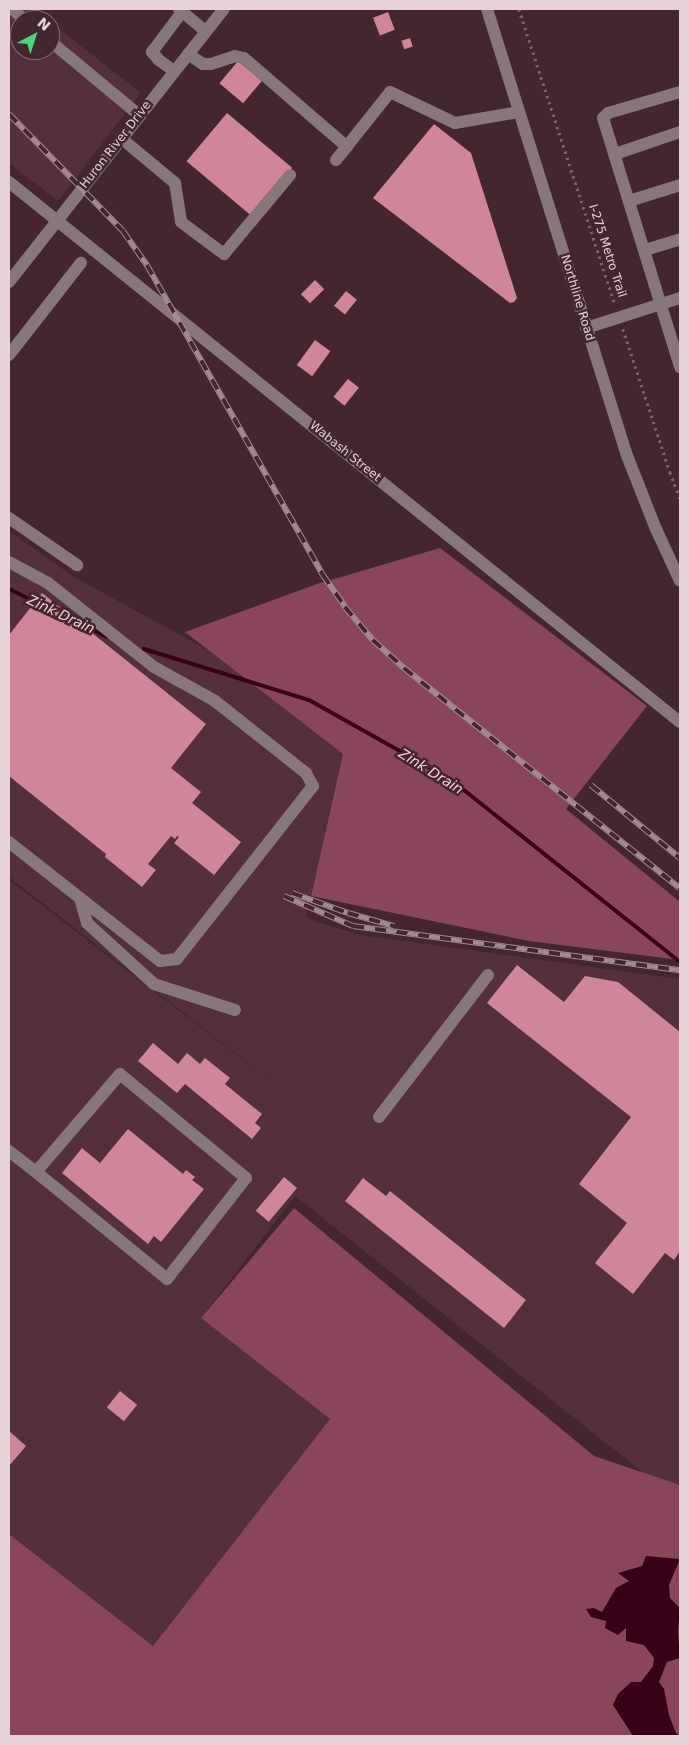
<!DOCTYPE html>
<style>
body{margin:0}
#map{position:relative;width:689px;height:1745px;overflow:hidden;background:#44262f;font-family:"DejaVu Sans",sans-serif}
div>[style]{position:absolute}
.built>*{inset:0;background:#53303b}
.forest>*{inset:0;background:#89465b}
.water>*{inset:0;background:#380017}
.stream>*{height:4px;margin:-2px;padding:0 2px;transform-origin:2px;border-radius:2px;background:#380017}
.building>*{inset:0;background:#cf869b;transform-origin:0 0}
.path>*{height:2.5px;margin-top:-1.25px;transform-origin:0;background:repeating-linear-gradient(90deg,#7d626a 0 2.5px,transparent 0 6.5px)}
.minor>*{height:12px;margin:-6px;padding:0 6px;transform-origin:6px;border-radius:6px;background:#87777b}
.rail>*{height:5.5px;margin-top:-2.75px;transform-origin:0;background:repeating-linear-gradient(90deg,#44262f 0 11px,#a38a91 0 22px);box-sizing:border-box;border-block:1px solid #a38a91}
span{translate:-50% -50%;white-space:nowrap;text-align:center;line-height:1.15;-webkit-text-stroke:5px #44262f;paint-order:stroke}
.street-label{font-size:12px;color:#e6d2d7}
.water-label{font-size:14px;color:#f6ccd7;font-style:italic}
.frame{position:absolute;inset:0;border:10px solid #e6d2d7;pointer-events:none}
.north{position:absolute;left:10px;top:10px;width:50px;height:50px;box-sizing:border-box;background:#44262f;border:1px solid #856b72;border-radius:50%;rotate:40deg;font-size:14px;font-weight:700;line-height:20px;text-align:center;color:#e6d2d7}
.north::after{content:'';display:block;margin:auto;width:18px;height:22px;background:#49d778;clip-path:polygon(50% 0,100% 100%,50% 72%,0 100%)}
</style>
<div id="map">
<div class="built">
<div style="clip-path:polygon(9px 9px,33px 9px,48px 20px,20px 20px,20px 50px,50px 50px,50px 22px,141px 93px,58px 201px,9px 163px)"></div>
<div style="clip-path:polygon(9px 531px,74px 577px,213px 653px,343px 754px,306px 917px,320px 923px,361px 935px,680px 979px,680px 1502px,295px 1196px,201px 1318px,330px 1419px,153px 1646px,9px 1534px,9px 880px,289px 1095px,9px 877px)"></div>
</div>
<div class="forest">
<div style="clip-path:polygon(440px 548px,647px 706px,566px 809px,680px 902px,680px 960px,529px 941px,311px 896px,343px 754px,185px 632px,317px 584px)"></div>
<div style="clip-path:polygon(294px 1208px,594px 1456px,680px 1485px,680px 1736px,9px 1736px,9px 1534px,153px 1646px,330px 1419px,201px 1318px)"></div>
</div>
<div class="water">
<div style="clip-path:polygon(646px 1556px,680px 1559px,669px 1585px,670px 1598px,680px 1608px,678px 1632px,680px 1658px,667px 1662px,659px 1682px,664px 1689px,669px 1715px,676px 1733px,680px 1736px,633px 1736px,613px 1705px,618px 1694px,631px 1682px,641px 1682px,653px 1666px,654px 1658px,644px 1645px,626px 1641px,626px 1628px,618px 1635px,605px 1628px,606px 1621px,591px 1617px,586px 1609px,594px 1608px,602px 1612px,616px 1588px,629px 1581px,618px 1573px,642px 1566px)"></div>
</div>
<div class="stream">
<div style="left:9px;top:589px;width:32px;rotate:26deg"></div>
<div style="left:76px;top:621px;width:34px;rotate:27deg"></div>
<div style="left:144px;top:649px;width:173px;rotate:17.2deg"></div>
<div style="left:309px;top:700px;width:162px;rotate:29.3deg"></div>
<div style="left:450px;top:779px;width:294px;rotate:38.5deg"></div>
</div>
<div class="building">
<div style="left:388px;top:12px;width:19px;height:16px;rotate:69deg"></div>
<div style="left:410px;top:38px;width:9px;height:9px;rotate:72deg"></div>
<div style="left:238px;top:61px;width:31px;height:29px;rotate:40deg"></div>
<div style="left:227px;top:113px;width:85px;height:63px;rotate:40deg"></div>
<div style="clip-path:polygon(434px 124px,471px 153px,517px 298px,514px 302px,510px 303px,373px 198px)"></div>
<div style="left:315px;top:280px;width:13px;height:20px;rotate:45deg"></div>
<div style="left:346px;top:291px;width:14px;height:19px;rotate:39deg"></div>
<div style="left:315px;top:340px;width:19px;height:31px;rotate:36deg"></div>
<div style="left:348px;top:379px;width:14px;height:23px;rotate:39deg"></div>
<div style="clip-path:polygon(42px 593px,206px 724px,171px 768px,201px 792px,192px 803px,241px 842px,214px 875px,174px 843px,179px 837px,177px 836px,175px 839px,171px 836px,148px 864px,156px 870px,142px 887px,105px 857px,106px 854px,9px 776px,9px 635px)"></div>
<div style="clip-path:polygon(517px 965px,564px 1002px,585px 976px,618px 982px,680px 1032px,680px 1251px,674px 1260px,665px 1253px,633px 1294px,595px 1263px,627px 1223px,579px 1184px,631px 1117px,487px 1003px)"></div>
<div style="clip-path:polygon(153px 1043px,178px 1064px,187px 1053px,200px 1064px,205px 1058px,230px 1078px,225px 1084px,262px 1114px,255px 1123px,261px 1128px,252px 1139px,185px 1084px,177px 1093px,138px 1061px)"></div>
<div style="clip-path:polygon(128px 1129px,183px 1174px,186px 1170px,195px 1177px,192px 1180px,204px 1189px,161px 1242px,154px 1236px,148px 1244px,62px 1173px,82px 1148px,100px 1163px)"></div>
<div style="left:284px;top:1177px;width:17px;height:44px;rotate:40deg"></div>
<div style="clip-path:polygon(363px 1178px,386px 1196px,390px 1191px,526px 1300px,504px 1328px,345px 1201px)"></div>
<div style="left:120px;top:1391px;width:22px;height:21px;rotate:39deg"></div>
<div style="clip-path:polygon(9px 1431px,26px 1446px,9px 1466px)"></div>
</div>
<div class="path">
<div style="left:519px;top:9px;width:311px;rotate:72deg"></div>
<div style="left:623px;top:329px;width:151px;rotate:71.8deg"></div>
<div style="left:670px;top:472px;width:28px;rotate:69deg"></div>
</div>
<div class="minor">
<div style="left:12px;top:9px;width:17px;rotate:40deg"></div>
<div style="left:179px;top:9px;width:35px;rotate:40deg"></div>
<div style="left:487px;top:9px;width:465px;rotate:72.6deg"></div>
<div style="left:626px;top:453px;width:82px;rotate:68.5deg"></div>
<div style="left:656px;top:529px;width:57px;rotate:65.2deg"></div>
<div style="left:50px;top:41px;width:116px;rotate:39.7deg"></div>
<div style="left:188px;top:54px;width:18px;rotate:34deg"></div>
<div style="left:203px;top:64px;width:8px"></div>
<div style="left:211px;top:64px;width:25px;rotate:-18deg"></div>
<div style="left:235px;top:56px;width:9px;rotate:13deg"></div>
<div style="left:244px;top:58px;width:136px;rotate:40.8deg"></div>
<div style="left:174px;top:71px;width:19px;rotate:-144deg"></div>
<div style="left:159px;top:60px;width:11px;rotate:-131deg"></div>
<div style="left:152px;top:52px;width:50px;rotate:-53.1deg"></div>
<div style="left:680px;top:92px;width:75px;rotate:163.7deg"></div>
<div style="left:608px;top:113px;width:7px;rotate:135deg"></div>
<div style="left:603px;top:118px;width:261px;rotate:72.8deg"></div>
<div style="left:121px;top:138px;width:70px;rotate:39.8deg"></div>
<div style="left:175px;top:183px;width:39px;rotate:81deg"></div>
<div style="left:181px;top:222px;width:54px;rotate:36.7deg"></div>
<div style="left:224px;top:254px;width:103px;rotate:-50.1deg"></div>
<div style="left:615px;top:154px;width:69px;rotate:-18.7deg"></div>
<div style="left:336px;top:160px;width:87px;rotate:-51.5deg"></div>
<div style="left:390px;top:92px;width:72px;rotate:25.5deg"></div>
<div style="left:455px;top:123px;width:65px;rotate:-9.8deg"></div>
<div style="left:9px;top:182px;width:861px;rotate:38.83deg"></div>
<div style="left:629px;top:201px;width:53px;rotate:-17.4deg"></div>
<div style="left:645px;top:250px;width:37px;rotate:-17deg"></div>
<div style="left:9px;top:282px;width:347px;rotate:-51.8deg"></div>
<div style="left:586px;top:328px;width:99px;rotate:-17.7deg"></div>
<div style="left:9px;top:355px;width:117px;rotate:-52deg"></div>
<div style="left:9px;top:518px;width:83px;rotate:34.7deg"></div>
<div style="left:9px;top:562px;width:44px;rotate:28.3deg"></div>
<div style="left:48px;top:583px;width:135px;rotate:38.4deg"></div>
<div style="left:154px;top:667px;width:70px;rotate:29.1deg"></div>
<div style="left:215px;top:701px;width:116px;rotate:38.4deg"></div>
<div style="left:306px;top:773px;width:15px;rotate:62deg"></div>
<div style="left:313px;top:786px;width:220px;rotate:128.2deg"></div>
<div style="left:177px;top:959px;width:17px;rotate:173deg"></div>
<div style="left:160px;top:961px;width:192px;rotate:-141.8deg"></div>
<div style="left:80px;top:898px;width:26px;rotate:74deg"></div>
<div style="left:87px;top:923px;width:91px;rotate:42.3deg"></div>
<div style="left:154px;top:984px;width:85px;rotate:17.8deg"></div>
<div style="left:379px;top:1117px;width:179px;rotate:-52.5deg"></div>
<div style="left:9px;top:1151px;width:34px;rotate:38deg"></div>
<div style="left:36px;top:1172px;width:169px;rotate:39.2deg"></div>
<div style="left:167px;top:1279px;width:128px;rotate:-52deg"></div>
<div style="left:246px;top:1178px;width:163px;rotate:-140.5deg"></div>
<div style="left:120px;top:1074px;width:129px;rotate:130.6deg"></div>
</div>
<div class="rail">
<div style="left:9px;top:114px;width:163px;rotate:45.7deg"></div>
<div style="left:123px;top:231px;width:42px;rotate:54.8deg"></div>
<div style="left:147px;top:265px;width:356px;rotate:60.4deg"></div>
<div style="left:323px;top:575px;width:39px;rotate:55deg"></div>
<div style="left:345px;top:607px;width:43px;rotate:49.7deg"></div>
<div style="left:373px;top:640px;width:42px;rotate:42.1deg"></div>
<div style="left:404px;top:668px;width:353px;rotate:38.6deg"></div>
<div style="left:591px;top:785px;width:115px;rotate:39.4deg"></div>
<div style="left:292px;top:893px;width:59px;rotate:19.7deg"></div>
<div style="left:348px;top:913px;width:48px;rotate:15.8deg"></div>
<div style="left:284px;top:896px;width:75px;rotate:23.5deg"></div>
<div style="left:353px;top:926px;width:330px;rotate:7.7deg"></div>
</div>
<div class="street-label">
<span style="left:116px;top:145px;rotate:-52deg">Huron River Drive</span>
<span style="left:607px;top:251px;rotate:72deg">I-275 Metro Trail</span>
<span style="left:577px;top:298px;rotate:73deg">Northline Road</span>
<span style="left:345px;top:452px;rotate:39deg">Wabash Street</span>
</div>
<div class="water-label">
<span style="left:61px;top:614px;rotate:25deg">Zink Drain</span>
<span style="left:431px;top:771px;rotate:32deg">Zink Drain</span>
</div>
<div class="frame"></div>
<div class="north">N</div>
</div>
